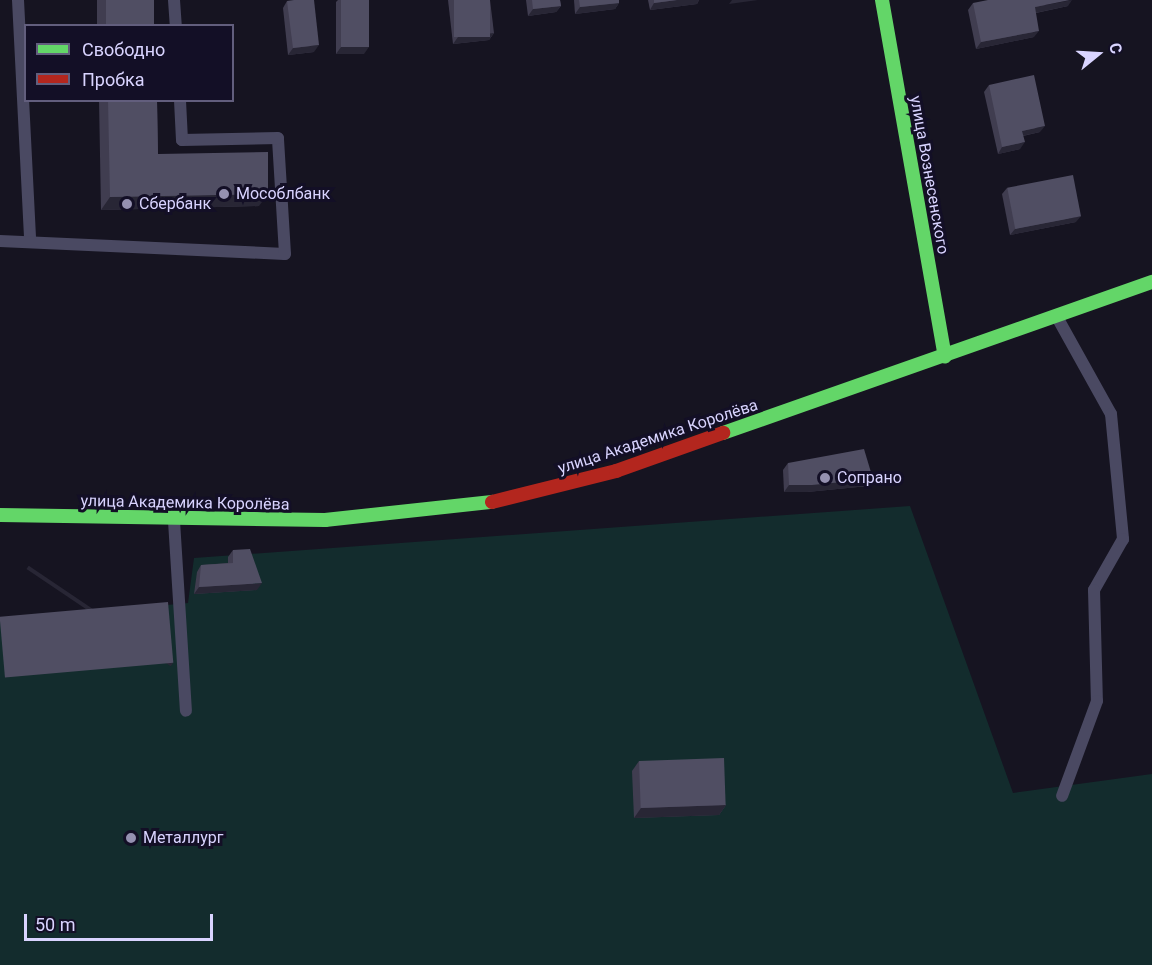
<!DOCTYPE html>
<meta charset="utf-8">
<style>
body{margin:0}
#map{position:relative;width:1152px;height:965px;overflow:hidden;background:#161421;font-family:Roboto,sans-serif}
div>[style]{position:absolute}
.green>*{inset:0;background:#132c2d}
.lane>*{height:12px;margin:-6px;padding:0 6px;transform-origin:6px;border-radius:6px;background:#4a4962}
.fast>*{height:14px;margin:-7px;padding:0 7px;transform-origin:7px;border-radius:7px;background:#63d668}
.jam>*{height:14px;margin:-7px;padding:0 7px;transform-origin:7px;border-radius:7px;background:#b3261e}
.wall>*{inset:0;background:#403d50;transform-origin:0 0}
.shaded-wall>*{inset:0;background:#282635;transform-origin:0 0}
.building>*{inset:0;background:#504e63;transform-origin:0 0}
.dots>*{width:16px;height:16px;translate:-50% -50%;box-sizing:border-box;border:3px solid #130f26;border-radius:50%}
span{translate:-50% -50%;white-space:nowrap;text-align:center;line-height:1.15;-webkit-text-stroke:6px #130f26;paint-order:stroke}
.street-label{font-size:16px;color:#d9d4ff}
.poi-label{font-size:16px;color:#d9d4ff}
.left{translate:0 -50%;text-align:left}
.legend{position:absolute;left:24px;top:24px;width:210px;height:78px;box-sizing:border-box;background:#130f26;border:2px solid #625e7d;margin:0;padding:8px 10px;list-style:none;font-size:18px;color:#d9d4ff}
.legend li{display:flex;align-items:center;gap:12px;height:30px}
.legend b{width:30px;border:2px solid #625e7d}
.north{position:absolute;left:1068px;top:24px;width:60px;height:60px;-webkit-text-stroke:4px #130f26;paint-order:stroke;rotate:72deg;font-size:16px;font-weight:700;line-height:24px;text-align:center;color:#d9d4ff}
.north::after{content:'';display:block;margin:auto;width:21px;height:27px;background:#d9d4ff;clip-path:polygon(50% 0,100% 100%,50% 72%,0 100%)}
.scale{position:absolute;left:24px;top:914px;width:189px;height:27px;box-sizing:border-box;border:3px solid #d9d4ff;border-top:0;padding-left:8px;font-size:18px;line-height:21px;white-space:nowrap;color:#d9d4ff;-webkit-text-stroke:4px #130f26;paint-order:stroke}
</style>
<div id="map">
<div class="green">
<div style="clip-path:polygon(910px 506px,1013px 793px,1152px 774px,1152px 965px,0 965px,0 621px,188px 603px,194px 558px)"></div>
</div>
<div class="lane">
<div style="left:18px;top:0;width:241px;rotate:87.1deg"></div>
<div style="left:174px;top:0;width:26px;rotate:86deg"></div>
<div style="left:0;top:241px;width:285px;rotate:2.6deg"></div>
<div style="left:285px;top:254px;width:116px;rotate:-93.5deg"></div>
<div style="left:278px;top:138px;width:96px;rotate:178.8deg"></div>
<div style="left:182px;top:140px;width:40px;rotate:-92.9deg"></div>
<div style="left:1057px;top:317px;width:111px;rotate:60.9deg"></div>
<div style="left:1111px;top:414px;width:126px;rotate:84.5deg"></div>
<div style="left:1123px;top:539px;width:59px;rotate:119.6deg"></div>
<div style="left:1094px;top:590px;width:111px;rotate:88.5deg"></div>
<div style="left:1097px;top:701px;width:101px;rotate:110.2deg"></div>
<div style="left:174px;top:521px;width:190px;rotate:86.4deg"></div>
</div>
<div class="fast">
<div style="left:882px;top:0;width:362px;rotate:80deg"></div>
<div style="left:723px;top:433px;width:455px;rotate:-19.4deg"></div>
<div style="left:0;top:515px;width:325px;rotate:0.9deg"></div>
<div style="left:325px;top:520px;width:168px;rotate:-6.2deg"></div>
</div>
<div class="jam">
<div style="left:492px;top:502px;width:128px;rotate:-14deg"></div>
<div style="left:616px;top:471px;width:114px;rotate:-19.6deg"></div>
</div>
<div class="wall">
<div style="left:97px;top:0;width:57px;height:26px"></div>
<div style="clip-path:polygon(338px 0,369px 0,364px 54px,336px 54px,336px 2px)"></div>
<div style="clip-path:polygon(448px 0,490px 0,494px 33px,489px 40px,453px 44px)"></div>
<div style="clip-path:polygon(526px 0,560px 0,561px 6px,556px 12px,528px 16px)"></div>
<div style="clip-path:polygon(574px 0,619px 0,619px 3px,615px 9px,575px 14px)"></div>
<div style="clip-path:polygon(648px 0,699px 0,697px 4px,650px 10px)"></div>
<div style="clip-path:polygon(287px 1px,314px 52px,288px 55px,283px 8px)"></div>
<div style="clip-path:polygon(973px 3px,1068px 6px,1036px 13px,1034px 37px,976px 49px,968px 10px)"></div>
<div style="clip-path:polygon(989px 85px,1040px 132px,1023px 136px,1020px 149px,998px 154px,984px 92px)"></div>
<div style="clip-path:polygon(99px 100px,157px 100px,158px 154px,259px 206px,101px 210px)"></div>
<div style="clip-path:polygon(1007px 188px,1076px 222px,1010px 235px,1002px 194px)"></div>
<div style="clip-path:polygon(788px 463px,873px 479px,868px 486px,807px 492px,784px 492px,783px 470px)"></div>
<div style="clip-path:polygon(233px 550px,257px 590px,194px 594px,197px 572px,201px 565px,228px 563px,228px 557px)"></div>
<div style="clip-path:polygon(639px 761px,726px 805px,719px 815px,634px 818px,632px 771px)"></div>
</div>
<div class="shaded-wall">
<div style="clip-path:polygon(677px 0,699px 0,697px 4px,650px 10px,654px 3px)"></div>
<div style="clip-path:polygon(732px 0,758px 0,729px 4px)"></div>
<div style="clip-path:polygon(1072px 0,1068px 6px,1030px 14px,1035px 7px)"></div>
<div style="clip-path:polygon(619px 3px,615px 9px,575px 14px,580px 7px)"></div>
<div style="clip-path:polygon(561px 6px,556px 12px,528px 16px,533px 9px)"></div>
<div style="clip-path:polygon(1039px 31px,1034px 37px,976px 49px,981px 42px)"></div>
<div style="clip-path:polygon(494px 33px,489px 40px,453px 44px,458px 37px)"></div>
<div style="clip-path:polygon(319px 45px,314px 52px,288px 55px,293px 48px)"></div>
<div style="clip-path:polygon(341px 47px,369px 47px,364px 54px,336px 54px)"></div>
<div style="clip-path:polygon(1045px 126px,1040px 132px,1017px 137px,1022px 131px)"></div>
<div style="clip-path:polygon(1025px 142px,1020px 149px,998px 154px,1002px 147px)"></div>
<div style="clip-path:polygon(268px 194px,259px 206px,101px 210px,110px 197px)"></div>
<div style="clip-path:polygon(1081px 216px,1076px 222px,1010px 235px,1015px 229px)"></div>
<div style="clip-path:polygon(873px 479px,868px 486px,807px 492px,784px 492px,789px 485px)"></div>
<div style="clip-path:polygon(262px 583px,257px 590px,194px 594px,199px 587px)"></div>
<div style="left:173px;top:663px;width:4px;height:174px;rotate:124deg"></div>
<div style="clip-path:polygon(726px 805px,719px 815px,634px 818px,641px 808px)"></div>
</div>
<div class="building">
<div style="left:106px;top:0;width:48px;height:26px"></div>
<div style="clip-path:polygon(294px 0,314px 0,319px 45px,293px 48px,287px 1px)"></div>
<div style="left:341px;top:0;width:28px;height:47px"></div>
<div style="left:454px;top:0;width:36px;height:37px"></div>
<div style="clip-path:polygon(532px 0,560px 0,561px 6px,533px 9px)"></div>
<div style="clip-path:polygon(579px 0,619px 0,619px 3px,580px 7px)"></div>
<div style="clip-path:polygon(654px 0,677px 0,654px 3px)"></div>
<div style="clip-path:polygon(988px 0,1070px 0,1035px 7px,1039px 31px,981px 42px,973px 3px)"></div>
<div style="clip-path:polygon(1034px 75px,1045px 126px,1022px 131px,1025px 142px,1002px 147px,989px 85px)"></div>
<div style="clip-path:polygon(108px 100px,157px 100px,158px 154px,268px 152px,268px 194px,110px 197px)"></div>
<div style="left:1073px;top:175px;width:42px;height:67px;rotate:79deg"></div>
<div style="clip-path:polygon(864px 449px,873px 479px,812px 485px,789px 485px,788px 463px)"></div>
<div style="clip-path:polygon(250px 549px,262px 583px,199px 587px,201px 565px,233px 563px,233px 550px)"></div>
<div style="left:168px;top:602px;width:61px;height:169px;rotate:85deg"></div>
<div style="left:724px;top:758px;width:47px;height:85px;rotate:88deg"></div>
</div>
<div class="dots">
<div style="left:224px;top:194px;background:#9591b1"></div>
<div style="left:127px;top:204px;background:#9591b1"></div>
<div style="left:825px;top:478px;background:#9591b1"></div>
<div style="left:131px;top:838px;background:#9591b1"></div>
</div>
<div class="street-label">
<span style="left:929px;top:175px;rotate:80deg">улица Вознесенского</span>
<span style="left:658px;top:437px;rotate:-18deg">улица Академика Королёва</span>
<span style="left:185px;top:503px;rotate:1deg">улица Академика Королёва</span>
</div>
<div class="poi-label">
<span class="left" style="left:236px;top:194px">Мособлбанк</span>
<span class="left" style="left:139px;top:204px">Сбербанк</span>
<span class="left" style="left:837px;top:478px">Сопрано</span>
<span class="left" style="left:143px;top:838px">Металлург</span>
</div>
<ul class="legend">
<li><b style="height:8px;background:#63d668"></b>Свободно</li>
<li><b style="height:8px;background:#b3261e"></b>Пробка</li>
</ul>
<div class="north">С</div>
<div class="scale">50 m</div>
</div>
